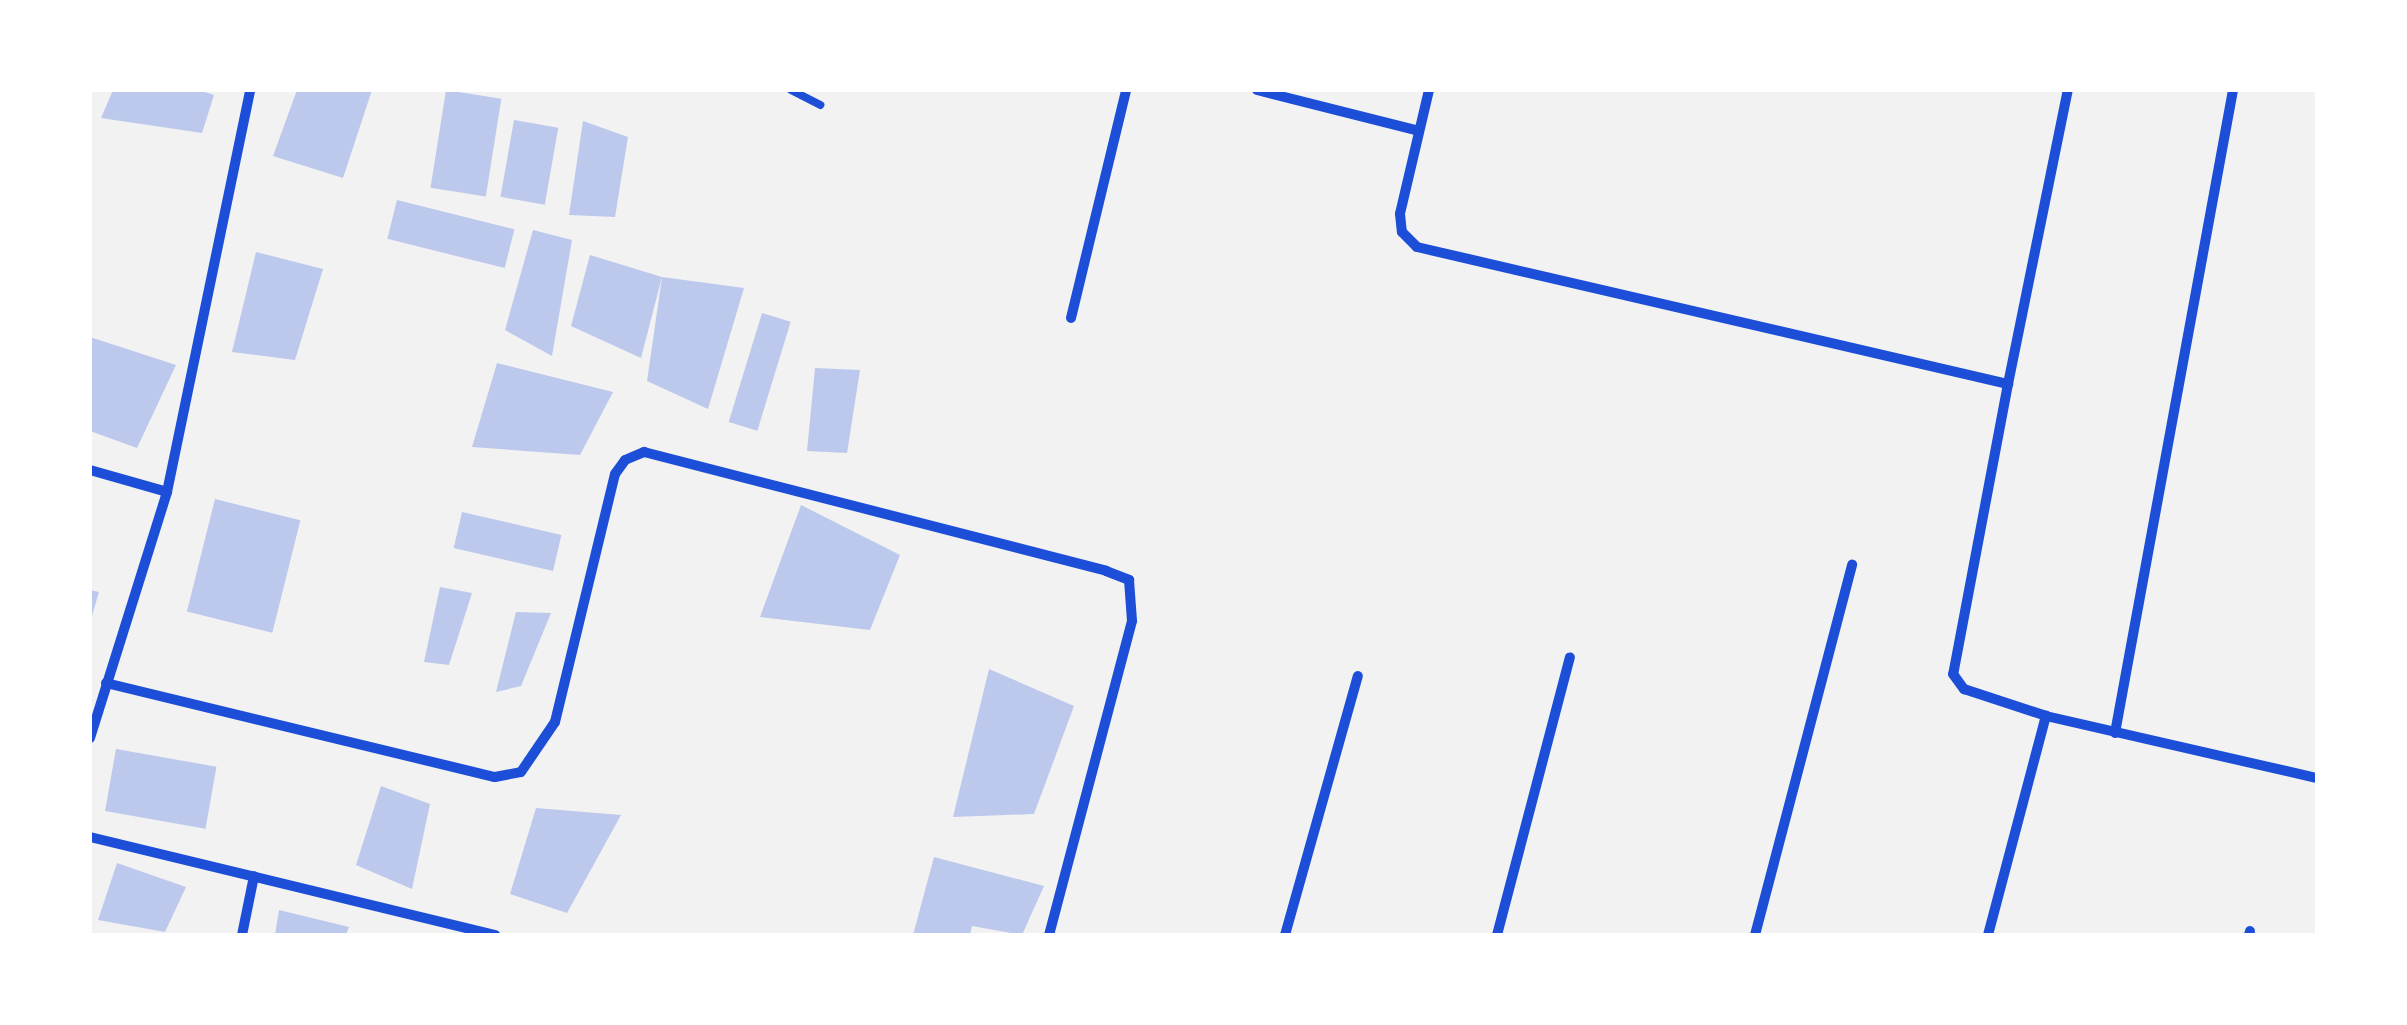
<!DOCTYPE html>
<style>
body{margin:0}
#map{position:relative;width:2407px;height:1025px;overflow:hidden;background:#f2f2f2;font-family:"PT Sans",sans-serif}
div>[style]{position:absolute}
.building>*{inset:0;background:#bdc9ec;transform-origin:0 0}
.service>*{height:8px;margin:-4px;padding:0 4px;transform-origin:4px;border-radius:4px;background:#1d4ed8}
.minor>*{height:10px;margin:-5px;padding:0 5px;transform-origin:5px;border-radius:5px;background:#1d4ed8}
span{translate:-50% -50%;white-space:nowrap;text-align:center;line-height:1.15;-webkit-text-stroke:10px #fff;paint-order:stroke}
.frame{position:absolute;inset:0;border:92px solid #fff;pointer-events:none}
</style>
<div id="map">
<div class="building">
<div style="clip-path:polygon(113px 90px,199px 90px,214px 95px,202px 133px,101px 118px)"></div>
<div style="clip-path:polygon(297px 90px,372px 90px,343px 178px,273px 156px)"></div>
<div style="left:446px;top:90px;width:56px;height:99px;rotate:9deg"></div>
<div style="left:514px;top:120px;width:45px;height:78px;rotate:10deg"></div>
<div style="clip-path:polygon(583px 121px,628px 137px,615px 217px,569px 215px)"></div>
<div style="left:397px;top:200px;width:121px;height:40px;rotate:14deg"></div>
<div style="clip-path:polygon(533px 230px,572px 240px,552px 356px,505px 330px)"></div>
<div style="clip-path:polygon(256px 252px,323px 269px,295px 360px,232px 352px)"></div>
<div style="clip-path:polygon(590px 255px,662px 277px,641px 358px,571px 326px)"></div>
<div style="clip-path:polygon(662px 277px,744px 288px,708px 409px,647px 381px)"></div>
<div style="left:762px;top:313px;width:30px;height:114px;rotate:17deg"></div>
<div style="clip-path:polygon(90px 337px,176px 365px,137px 448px,90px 431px)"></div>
<div style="clip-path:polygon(497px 363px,613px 392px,580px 455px,472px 447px)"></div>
<div style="clip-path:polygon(815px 368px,860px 370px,847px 453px,807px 451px)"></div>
<div style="left:215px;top:499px;width:88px;height:116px;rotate:14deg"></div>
<div style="clip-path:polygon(801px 505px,900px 555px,870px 630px,760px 617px)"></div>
<div style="left:462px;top:512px;width:102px;height:37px;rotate:13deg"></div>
<div style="clip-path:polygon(440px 587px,472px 593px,449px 665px,424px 662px)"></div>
<div style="clip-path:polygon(90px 590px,99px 592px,91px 619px,90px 619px)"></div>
<div style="clip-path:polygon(516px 612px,551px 613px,521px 686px,496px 692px)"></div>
<div style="clip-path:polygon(989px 669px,1074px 706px,1034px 814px,953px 817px)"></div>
<div style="left:116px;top:749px;width:102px;height:63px;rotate:10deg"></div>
<div style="clip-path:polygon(381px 786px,430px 804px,412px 889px,356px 865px)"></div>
<div style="clip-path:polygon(536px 808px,621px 815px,567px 913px,510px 894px)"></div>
<div style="clip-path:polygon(934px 857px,1044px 886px,1022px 935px,972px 926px,970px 935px,913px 935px)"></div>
<div style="clip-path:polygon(117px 863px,186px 887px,165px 932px,98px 920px)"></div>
<div style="clip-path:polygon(279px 910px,349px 927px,346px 935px,275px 935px)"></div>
</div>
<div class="service">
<div style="left:791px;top:90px;width:33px;rotate:27deg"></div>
</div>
<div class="minor">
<div style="left:1257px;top:90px;width:167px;rotate:14.2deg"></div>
<div style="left:1429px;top:90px;width:127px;rotate:103.2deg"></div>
<div style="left:1400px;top:214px;width:18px;rotate:84deg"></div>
<div style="left:1402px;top:232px;width:21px;rotate:45deg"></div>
<div style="left:1417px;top:247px;width:607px;rotate:13.05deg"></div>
<div style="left:2008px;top:384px;width:295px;rotate:100.7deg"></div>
<div style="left:1953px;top:674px;width:19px;rotate:54deg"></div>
<div style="left:1964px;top:689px;width:86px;rotate:18.2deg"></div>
<div style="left:2046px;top:716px;width:278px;rotate:12.9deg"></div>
<div style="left:1071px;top:318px;width:235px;rotate:-76.4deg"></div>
<div style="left:2008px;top:384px;width:300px;rotate:-78.5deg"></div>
<div style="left:90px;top:470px;width:80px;rotate:15.9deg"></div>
<div style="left:106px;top:683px;width:400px;rotate:13.6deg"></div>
<div style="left:495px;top:777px;width:26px;rotate:-11deg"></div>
<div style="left:521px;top:772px;width:60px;rotate:-55.8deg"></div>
<div style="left:555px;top:722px;width:255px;rotate:-76.4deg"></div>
<div style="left:615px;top:474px;width:17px;rotate:-54deg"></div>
<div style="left:625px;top:460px;width:21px;rotate:-23deg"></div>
<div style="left:644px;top:452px;width:477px;rotate:14.4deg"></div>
<div style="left:1106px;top:571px;width:25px;rotate:21deg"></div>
<div style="left:1129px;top:580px;width:41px;rotate:85.8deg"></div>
<div style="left:1132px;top:621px;width:325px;rotate:104.8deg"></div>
<div style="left:2115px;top:733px;width:654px;rotate:-79.6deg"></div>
<div style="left:90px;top:738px;width:258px;rotate:-72.6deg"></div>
<div style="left:167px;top:492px;width:410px;rotate:-78.3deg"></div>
<div style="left:90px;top:837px;width:417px;rotate:13.6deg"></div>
<div style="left:242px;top:935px;width:60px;rotate:-78.5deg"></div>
<div style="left:1285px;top:935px;width:269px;rotate:-74.3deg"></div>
<div style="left:1497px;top:935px;width:287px;rotate:-75.3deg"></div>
<div style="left:1755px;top:935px;width:383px;rotate:-75.3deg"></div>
<div style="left:1988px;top:935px;width:227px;rotate:-75.2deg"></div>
<div style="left:2249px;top:935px;width:4px;rotate:-76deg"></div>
</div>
<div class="frame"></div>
</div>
